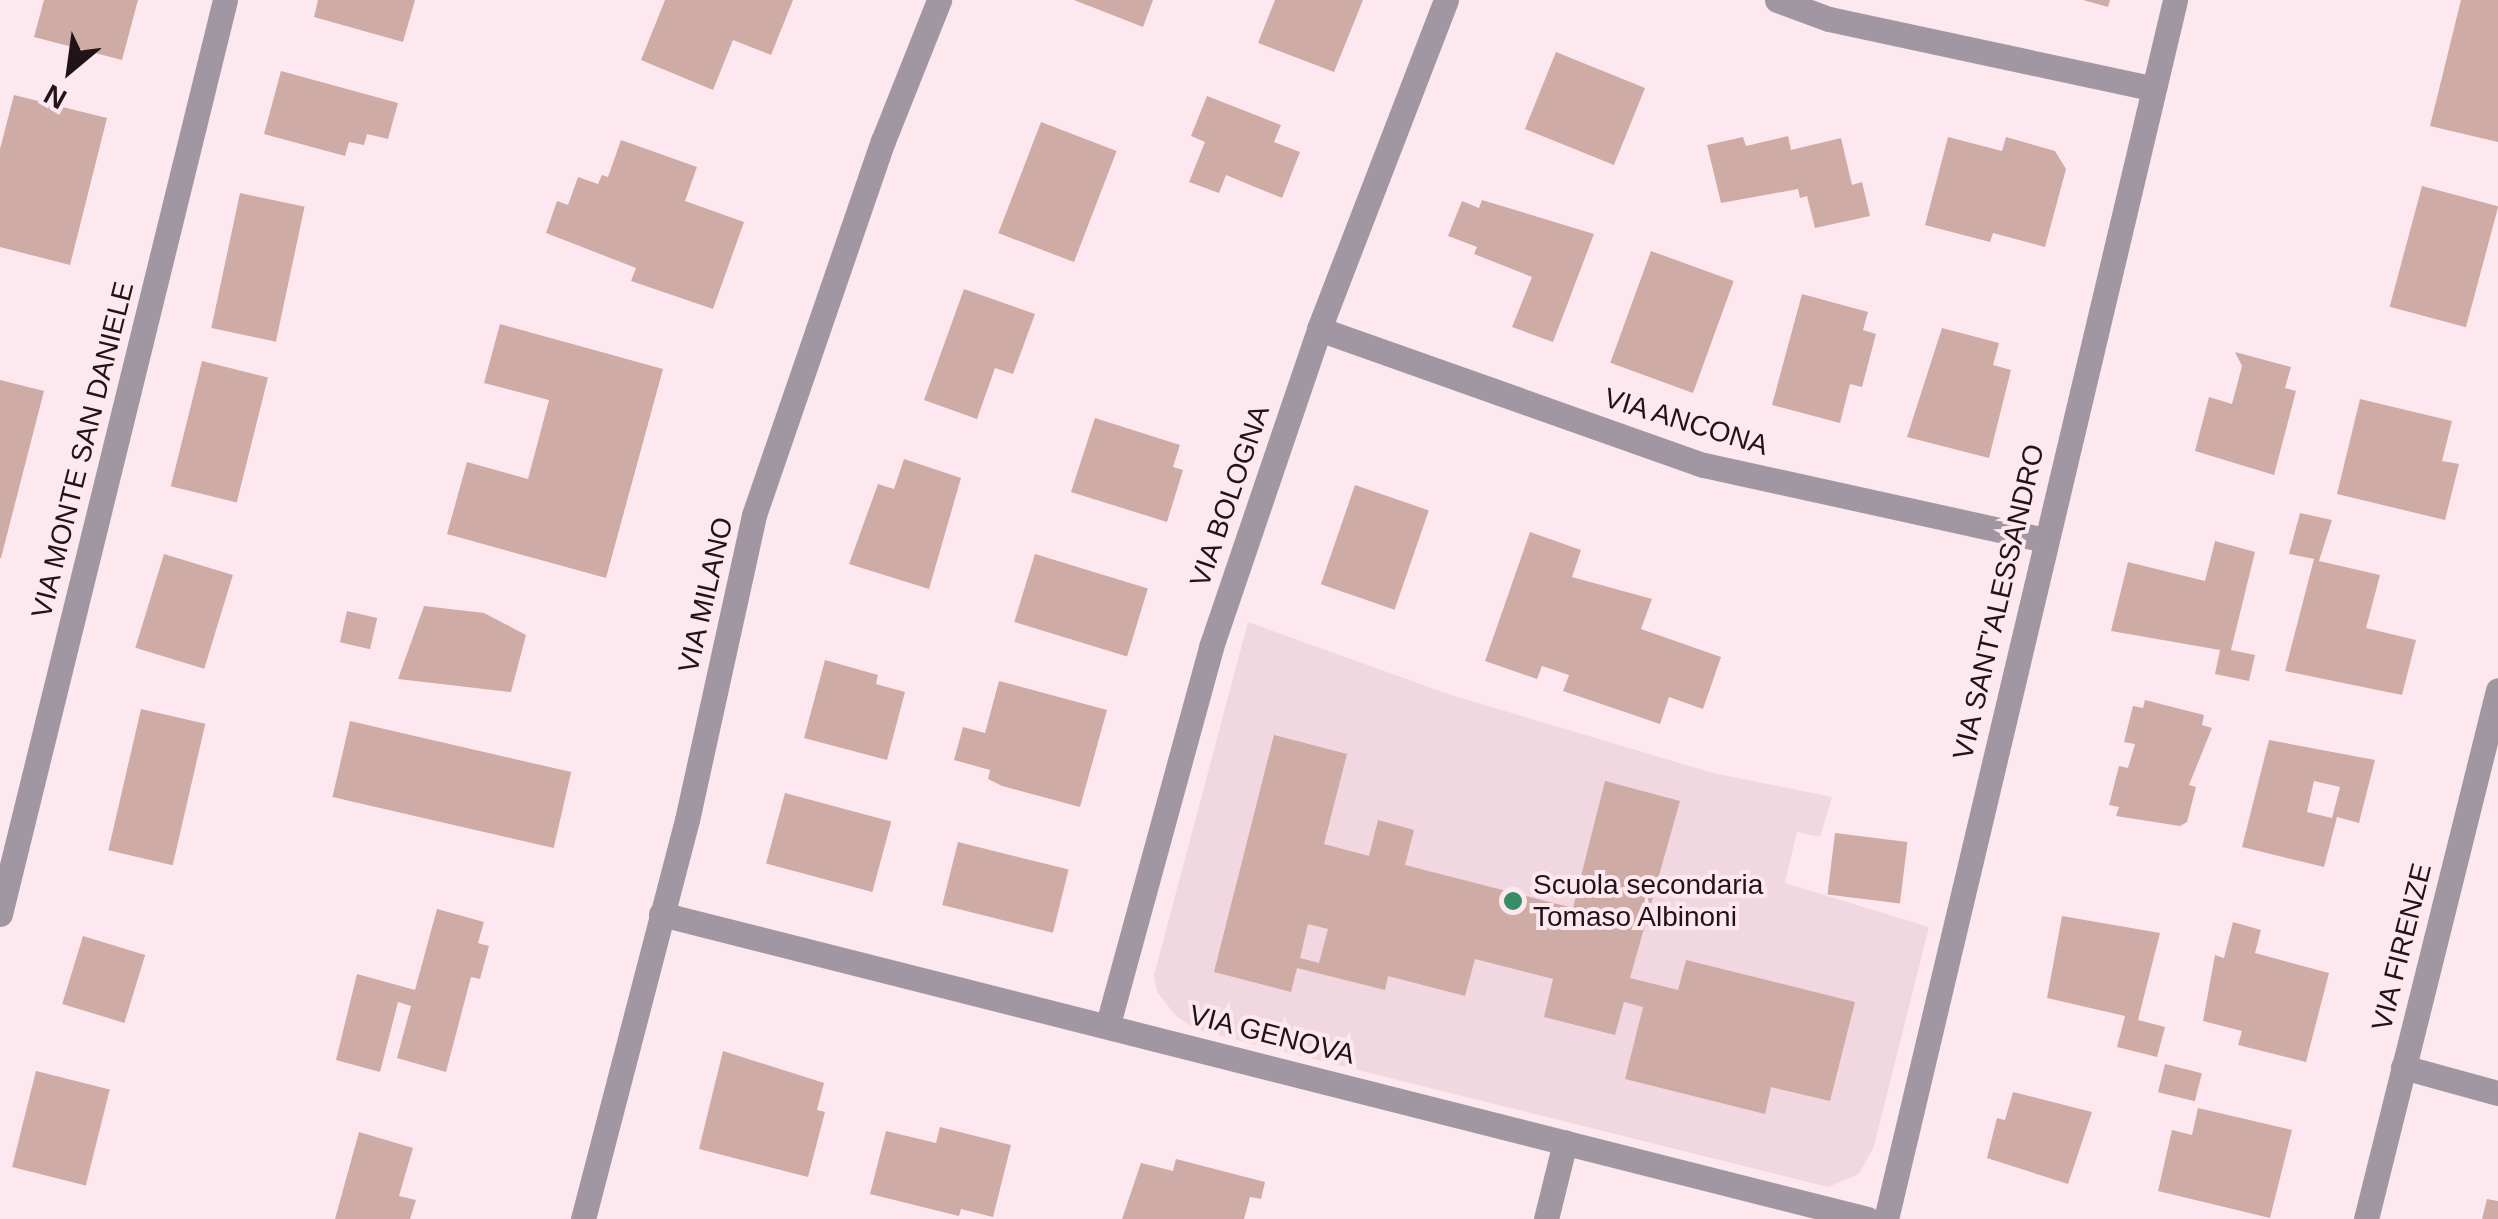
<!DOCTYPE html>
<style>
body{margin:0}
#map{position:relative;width:2498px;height:1219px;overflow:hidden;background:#fee8ef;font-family:Helvetica,sans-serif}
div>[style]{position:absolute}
.built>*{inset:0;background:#f1d7df}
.building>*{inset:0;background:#cfaba5;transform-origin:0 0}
.street>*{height:25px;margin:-12.5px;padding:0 12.5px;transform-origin:12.5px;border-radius:12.5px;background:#a197a2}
.dots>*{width:28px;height:28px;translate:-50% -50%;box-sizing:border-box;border:5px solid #fee8ef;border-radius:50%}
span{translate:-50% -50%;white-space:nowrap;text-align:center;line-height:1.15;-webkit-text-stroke:8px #fee8ef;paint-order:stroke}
.street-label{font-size:28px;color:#211418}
.poi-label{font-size:28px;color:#211418}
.left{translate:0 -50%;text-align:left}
.north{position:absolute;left:20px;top:20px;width:100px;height:100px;-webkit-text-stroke:8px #fee8ef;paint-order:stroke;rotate:209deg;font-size:28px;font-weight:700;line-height:40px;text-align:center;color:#211418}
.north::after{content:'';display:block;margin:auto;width:35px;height:45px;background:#211418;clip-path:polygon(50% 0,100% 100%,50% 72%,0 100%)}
</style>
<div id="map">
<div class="built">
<div style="clip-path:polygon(1248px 622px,1451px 695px,1713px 773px,1832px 797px,1820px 837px,1797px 832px,1785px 883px,1929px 927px,1874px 1146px,1859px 1174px,1828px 1187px,1197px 1030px,1176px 1016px,1157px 992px,1154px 975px)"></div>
</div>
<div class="building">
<div style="clip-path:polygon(44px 0,138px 0,122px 60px,34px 37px)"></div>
<div style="clip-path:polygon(318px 0,415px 0,403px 42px,314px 17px)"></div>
<div style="clip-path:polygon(665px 0,793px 0,771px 55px,733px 40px,713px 90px,641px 60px)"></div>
<div style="clip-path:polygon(1074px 0,1153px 0,1143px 27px)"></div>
<div style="clip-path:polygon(1275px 0,1363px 0,1334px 72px,1258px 43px)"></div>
<div style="clip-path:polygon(2083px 0,2110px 0,2108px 7px)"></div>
<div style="clip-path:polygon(2461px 0,2498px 0,2498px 142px,2430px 126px)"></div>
<div style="left:1556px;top:52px;width:96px;height:83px;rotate:22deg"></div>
<div style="clip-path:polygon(281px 71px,398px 103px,388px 139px,367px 134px,364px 145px,349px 142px,345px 156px,264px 134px)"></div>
<div style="clip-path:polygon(14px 95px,107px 118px,70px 265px,0 247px,0 149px)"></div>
<div style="clip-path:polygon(1207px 96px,1281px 125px,1274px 142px,1300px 152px,1282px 198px,1226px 175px,1219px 193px,1189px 182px,1205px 142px,1191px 136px)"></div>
<div style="left:1041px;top:122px;width:81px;height:119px;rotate:21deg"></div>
<div style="clip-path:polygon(1788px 136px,1791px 150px,1841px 138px,1852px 185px,1862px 182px,1870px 216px,1815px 228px,1807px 196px,1800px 198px,1798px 189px,1721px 203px,1707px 145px,1743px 137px,1746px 146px)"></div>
<div style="clip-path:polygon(1948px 137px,2002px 151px,2006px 137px,2055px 151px,2066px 169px,2045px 247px,1993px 233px,1990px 242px,1925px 225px)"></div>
<div style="clip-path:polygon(621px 140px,697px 167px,685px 201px,744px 222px,713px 309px,631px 281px,636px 268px,546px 233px,557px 201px,568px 205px,578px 177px,598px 184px,602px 175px,608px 177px)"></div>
<div style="left:2422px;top:186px;width:79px;height:125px;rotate:15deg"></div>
<div style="left:240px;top:193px;width:66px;height:138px;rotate:12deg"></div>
<div style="clip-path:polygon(1482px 200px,1594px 234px,1553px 342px,1512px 327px,1532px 277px,1474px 254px,1477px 247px,1448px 236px,1462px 201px,1479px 208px)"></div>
<div style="left:1651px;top:251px;width:88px;height:119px;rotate:20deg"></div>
<div style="clip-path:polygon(964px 289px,1035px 314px,1013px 374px,995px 368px,977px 419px,924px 400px)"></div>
<div style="clip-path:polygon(1802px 294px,1868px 312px,1863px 330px,1876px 334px,1862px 387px,1850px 384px,1840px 423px,1772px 405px)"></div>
<div style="clip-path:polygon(500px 324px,663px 369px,606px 578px,447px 534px,467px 462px,528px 479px,549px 400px,484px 383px)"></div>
<div style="clip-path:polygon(1942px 328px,1999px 343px,1993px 365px,2011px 370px,1989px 458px,1907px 437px)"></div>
<div style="clip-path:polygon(2235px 352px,2291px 367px,2285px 388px,2296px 391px,2274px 475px,2195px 451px,2209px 397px,2232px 404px,2242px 366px)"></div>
<div style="left:202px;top:361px;width:68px;height:129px;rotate:14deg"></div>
<div style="clip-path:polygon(0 380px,44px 391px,1px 558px,0 558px)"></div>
<div style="clip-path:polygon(2360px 399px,2452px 421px,2442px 461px,2459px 464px,2445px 520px,2337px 494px)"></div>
<div style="clip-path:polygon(1095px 418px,1180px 445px,1173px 467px,1183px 470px,1167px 522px,1071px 492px)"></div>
<div style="clip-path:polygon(904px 459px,961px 478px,929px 589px,849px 564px,878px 484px,894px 489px)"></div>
<div style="left:1355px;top:485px;width:78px;height:105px;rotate:19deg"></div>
<div style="clip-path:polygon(2300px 513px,2332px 520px,2319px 561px,2380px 575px,2366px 628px,2416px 640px,2402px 695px,2285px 671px,2314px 559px,2289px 554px)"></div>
<div style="clip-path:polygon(1530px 532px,1581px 550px,1572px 577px,1652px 599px,1641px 629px,1721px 657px,1703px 709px,1669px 697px,1660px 724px,1563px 691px,1569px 675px,1542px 666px,1537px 679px,1485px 661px)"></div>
<div style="clip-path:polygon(2215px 541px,2255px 552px,2231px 650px,2255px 655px,2249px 681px,2215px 674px,2220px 650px,2111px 631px,2128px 562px,2205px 581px)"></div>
<div style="left:164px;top:554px;width:72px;height:98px;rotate:17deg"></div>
<div style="left:1035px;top:554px;width:118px;height:71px;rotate:17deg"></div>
<div style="clip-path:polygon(424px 606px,484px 613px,526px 635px,511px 692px,398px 679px)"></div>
<div style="left:347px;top:611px;width:31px;height:32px;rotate:13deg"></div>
<div style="clip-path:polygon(825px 660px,878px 675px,876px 684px,905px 692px,887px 760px,804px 738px)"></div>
<div style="clip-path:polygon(999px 681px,1107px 710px,1080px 807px,1002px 786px,988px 779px,990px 770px,954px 760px,963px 727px,985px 733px)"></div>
<div style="clip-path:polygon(2145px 700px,2204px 715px,2202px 725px,2212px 728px,2189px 785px,2196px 787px,2187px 822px,2180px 826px,2116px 816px,2119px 807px,2109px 805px,2119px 766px,2128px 768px,2135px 744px,2124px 742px,2133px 706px,2143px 708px)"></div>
<div style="left:141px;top:709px;width:66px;height:145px;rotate:13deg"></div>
<div style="left:350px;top:721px;width:227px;height:78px;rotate:13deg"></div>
<div style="clip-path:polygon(evenodd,1274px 735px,1347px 754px,1324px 844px,1369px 856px,1378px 820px,1414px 830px,1405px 865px,1573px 908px,1605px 781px,1680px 801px,1630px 978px,1678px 990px,1686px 960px,1855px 1002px,1830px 1101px,1771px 1087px,1765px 1114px,1625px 1079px,1643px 1007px,1624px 1002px,1615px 1035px,1544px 1017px,1553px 979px,1475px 959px,1465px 996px,1388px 976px,1385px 990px,1297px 968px,1291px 992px,1214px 972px,1274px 735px,1308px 924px,1328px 929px,1319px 963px,1300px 958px,1308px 924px)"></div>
<div style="clip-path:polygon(evenodd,2269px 740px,2375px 760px,2359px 823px,2337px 817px,2324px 867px,2242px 847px,2269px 740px,2314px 781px,2340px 787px,2332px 818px,2307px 812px,2314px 781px)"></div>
<div style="left:785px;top:793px;width:110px;height:73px;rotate:15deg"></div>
<div style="left:1835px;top:833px;width:73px;height:62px;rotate:7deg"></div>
<div style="left:958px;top:842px;width:114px;height:65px;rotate:14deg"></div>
<div style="clip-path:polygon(437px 909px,484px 922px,478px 943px,489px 946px,480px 979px,471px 977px,446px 1072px,397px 1058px,411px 1006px,398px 1002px,380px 1072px,336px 1060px,357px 974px,415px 990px)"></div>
<div style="clip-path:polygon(2062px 916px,2160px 933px,2138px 1020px,2165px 1027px,2157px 1057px,2117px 1047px,2125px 1016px,2047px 998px)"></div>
<div style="clip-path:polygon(2233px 922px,2261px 930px,2255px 953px,2329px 973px,2306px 1062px,2238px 1045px,2242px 1031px,2203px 1021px,2215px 955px,2224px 958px)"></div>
<div style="left:83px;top:936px;width:65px;height:71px;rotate:17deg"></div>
<div style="clip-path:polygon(723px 1051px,824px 1083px,817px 1110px,825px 1112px,808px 1177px,699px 1149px)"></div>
<div style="left:2165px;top:1064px;width:38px;height:29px;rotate:14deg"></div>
<div style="left:36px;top:1071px;width:76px;height:99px;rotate:14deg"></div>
<div style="clip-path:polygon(2013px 1092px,2092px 1112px,2068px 1184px,1987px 1158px,1997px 1118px,2005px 1120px)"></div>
<div style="clip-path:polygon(2198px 1108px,2292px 1130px,2270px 1218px,2158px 1191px,2172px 1130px,2192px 1135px)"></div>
<div style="clip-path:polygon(940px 1127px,1011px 1145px,993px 1217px,961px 1209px,959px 1216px,870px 1194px,886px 1131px,936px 1143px)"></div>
<div style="clip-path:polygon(359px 1132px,413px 1148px,399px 1196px,416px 1200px,410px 1219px,335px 1219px)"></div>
<div style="clip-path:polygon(1176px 1159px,1265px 1182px,1261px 1199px,1250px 1197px,1244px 1219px,1122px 1219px,1141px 1163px,1173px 1171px)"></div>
<div style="clip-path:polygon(2487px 1199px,2498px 1201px,2498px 1219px,2482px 1219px)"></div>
</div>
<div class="street">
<div style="left:1777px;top:0;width:55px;rotate:20.1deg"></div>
<div style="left:1829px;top:19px;width:329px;rotate:12.1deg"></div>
<div style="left:1319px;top:329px;width:408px;rotate:19.5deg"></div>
<div style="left:1704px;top:465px;width:348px;rotate:12.4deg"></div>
<div style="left:0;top:914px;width:941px;rotate:-76.17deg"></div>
<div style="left:661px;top:914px;width:1244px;rotate:14.19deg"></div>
<div style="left:1108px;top:1024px;width:391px;rotate:-74.7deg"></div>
<div style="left:1211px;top:647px;width:336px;rotate:-71.2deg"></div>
<div style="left:1319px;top:329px;width:353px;rotate:-68.9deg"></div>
<div style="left:2403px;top:1067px;width:98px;rotate:15.3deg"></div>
<div style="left:583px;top:1219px;width:412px;rotate:-75.4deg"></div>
<div style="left:687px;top:820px;width:312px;rotate:-77.6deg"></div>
<div style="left:754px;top:515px;width:396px;rotate:-71deg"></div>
<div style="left:883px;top:141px;width:152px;rotate:-68.3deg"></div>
<div style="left:1546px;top:1219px;width:79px;rotate:-76.1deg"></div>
<div style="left:1886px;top:1219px;width:1253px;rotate:-76.66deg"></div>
<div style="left:2366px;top:1219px;width:545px;rotate:-75.99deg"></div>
</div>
<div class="dots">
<div style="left:1513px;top:901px;background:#368f64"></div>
</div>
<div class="street-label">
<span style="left:1686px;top:422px;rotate:17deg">VIA ANCONA</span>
<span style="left:83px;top:450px;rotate:-76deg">VIA MONTE SAN DANIELE</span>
<span style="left:1230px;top:496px;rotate:-71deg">VIA BOLOGNA</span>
<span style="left:706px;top:595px;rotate:-77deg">VIA MILANO</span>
<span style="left:1999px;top:602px;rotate:-77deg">VIA SANT'ALESSANDRO</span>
<span style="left:2402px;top:947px;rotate:-76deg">VIA FIRENZE</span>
<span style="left:1272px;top:1035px;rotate:14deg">VIA GENOVA</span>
</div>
<div class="poi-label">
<span class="left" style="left:1533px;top:901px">Scuola secondaria<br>Tomaso Albinoni</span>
</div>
<div class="north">N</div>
</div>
